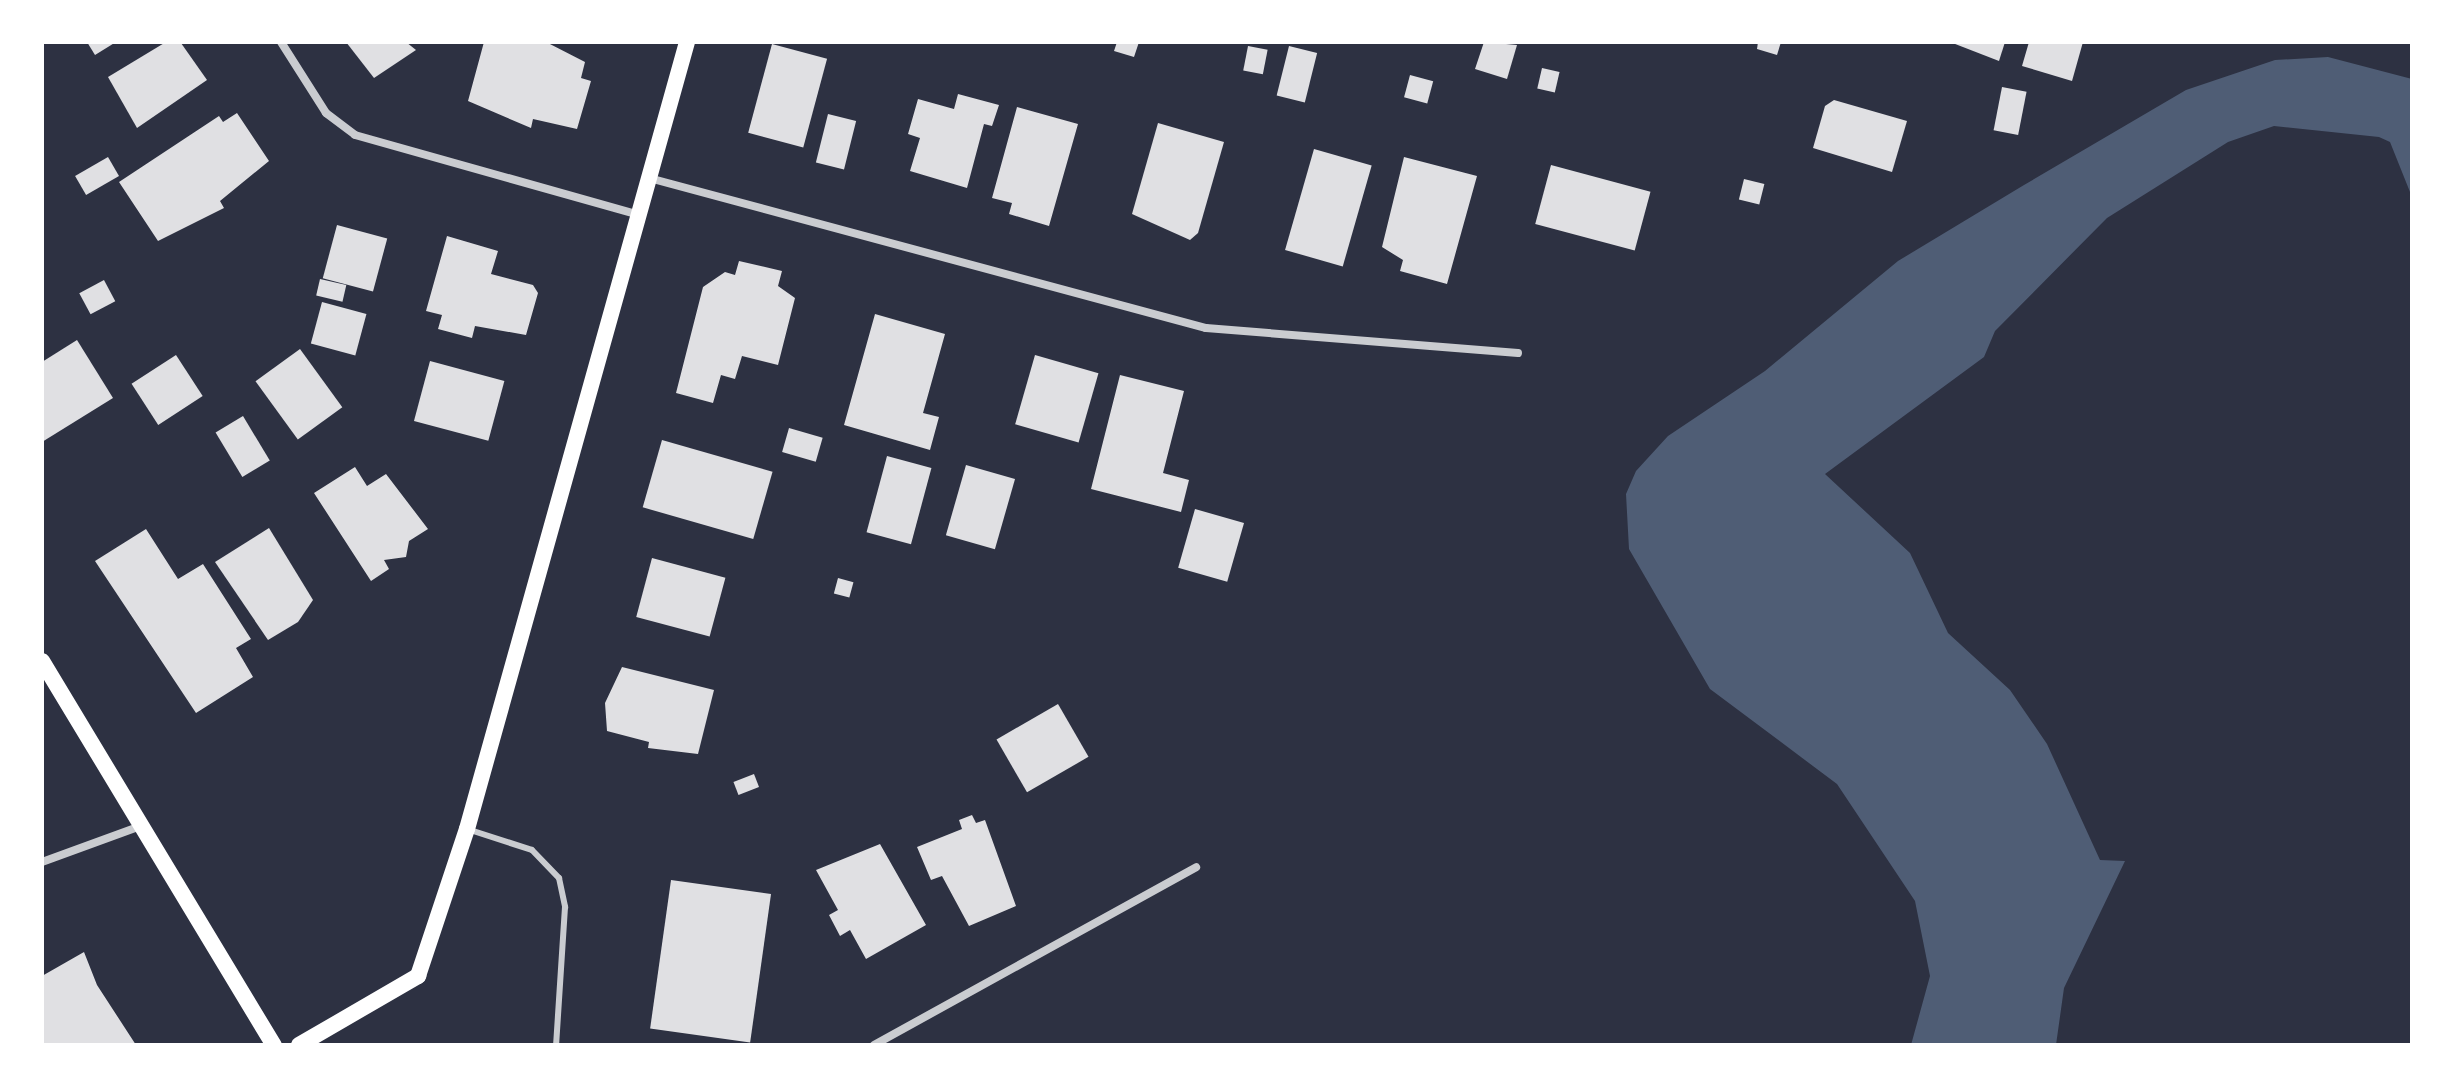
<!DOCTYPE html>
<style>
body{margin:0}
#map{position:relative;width:2454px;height:1087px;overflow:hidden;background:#2d3142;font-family:Montserrat,sans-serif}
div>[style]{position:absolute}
.water>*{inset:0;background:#4f5d75}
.building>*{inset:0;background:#e0e0e3;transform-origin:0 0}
.service>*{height:6px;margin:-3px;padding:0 3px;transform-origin:3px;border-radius:3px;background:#caccd0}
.minor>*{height:8px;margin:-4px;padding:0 4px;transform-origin:4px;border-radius:4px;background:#caccd0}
.secondary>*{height:16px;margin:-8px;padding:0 8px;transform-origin:8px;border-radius:8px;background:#fff}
span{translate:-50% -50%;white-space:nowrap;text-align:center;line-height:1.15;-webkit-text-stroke:6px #fff;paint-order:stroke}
.frame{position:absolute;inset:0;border:44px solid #fff;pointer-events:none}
</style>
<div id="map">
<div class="water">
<div style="clip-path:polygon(2328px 57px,2412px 79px,2412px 197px,2390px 142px,2379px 137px,2274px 126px,2228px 142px,2107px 218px,1995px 331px,1984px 357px,1825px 474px,1910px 553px,1948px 633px,2010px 690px,2047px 744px,2100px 860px,2125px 861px,2064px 988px,2056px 1045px,1911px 1045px,1930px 976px,1915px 901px,1837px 784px,1710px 689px,1629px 549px,1626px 494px,1636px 471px,1668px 436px,1765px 371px,1898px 261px,2024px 185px,2186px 90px,2275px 60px)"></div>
</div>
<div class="building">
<div style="clip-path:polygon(87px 42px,116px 42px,95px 55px)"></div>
<div style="clip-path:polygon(166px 42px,181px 43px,207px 80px,137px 128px,108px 77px)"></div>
<div style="clip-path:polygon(346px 42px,406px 42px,416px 50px,374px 78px)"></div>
<div style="clip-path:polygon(484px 42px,546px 42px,585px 62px,581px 78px,591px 81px,577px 129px,533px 119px,531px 128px,468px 101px)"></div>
<div style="clip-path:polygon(1117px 42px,1139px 42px,1134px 57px,1114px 51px)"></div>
<div style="clip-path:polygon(1484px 42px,1517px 45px,1507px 79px,1475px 69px)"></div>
<div style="clip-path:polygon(1758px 42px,1781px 42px,1777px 55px,1757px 49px)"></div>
<div style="clip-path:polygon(1950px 42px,2005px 42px,1999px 61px)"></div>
<div style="clip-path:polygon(2029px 42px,2083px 42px,2072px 81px,2022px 66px)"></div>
<div style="left:772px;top:44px;width:57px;height:92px;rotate:15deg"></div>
<div style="left:1248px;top:46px;width:20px;height:25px;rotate:11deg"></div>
<div style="left:1289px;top:46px;width:29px;height:51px;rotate:14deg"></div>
<div style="left:1542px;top:68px;width:18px;height:21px;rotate:13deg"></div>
<div style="left:1410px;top:75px;width:24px;height:23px;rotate:15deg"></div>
<div style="left:2002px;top:87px;width:25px;height:44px;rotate:11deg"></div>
<div style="clip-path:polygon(958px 94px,999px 105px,992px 126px,984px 124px,967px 188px,910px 171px,920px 138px,908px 134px,918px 99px,954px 109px)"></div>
<div style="clip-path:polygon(1834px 100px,1907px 121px,1892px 172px,1813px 148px,1825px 106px)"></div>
<div style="clip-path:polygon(1017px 107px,1078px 124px,1049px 226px,1009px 214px,1012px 203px,992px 198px)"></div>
<div style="clip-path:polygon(237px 113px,269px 161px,220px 201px,224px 208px,158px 241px,119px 182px,219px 116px,223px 122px)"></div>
<div style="left:828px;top:114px;width:29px;height:50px;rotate:14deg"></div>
<div style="clip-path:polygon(1158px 123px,1224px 142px,1198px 233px,1190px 240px,1132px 214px)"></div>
<div style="left:1314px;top:149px;width:60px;height:105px;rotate:16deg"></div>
<div style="left:108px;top:157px;width:22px;height:38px;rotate:60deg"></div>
<div style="clip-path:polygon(1404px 157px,1477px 176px,1447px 284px,1400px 271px,1403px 260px,1382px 247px)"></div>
<div style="left:1551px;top:165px;width:103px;height:61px;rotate:15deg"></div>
<div style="left:1744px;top:179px;width:21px;height:21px;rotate:14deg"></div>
<div style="left:337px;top:225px;width:52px;height:55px;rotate:15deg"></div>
<div style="clip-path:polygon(447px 236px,498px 251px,491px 274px,533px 285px,538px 293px,526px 335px,475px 326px,472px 338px,438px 329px,442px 315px,426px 311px)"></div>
<div style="clip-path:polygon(739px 261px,782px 271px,778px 286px,795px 298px,778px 365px,742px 356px,735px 379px,721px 375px,713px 403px,676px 393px,703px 287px,725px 272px,735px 275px)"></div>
<div style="left:320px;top:279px;width:27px;height:17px;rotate:13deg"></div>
<div style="left:104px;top:280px;width:24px;height:28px;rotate:62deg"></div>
<div style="left:322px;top:302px;width:46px;height:43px;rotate:15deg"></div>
<div style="clip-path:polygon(875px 314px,945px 334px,923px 413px,939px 417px,930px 450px,844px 425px)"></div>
<div style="clip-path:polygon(77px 340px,113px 398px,42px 442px,42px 362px)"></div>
<div style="left:300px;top:349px;width:72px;height:55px;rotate:54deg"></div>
<div style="left:176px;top:355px;width:49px;height:53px;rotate:57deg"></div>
<div style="left:1035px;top:355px;width:66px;height:72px;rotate:16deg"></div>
<div style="left:430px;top:361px;width:77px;height:62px;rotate:15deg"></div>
<div style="clip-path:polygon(1120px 375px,1184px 391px,1163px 473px,1189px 480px,1181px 512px,1091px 489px)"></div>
<div style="left:243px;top:416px;width:52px;height:32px;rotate:59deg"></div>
<div style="left:789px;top:428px;width:35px;height:25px;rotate:16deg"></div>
<div style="left:662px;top:440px;width:115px;height:70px;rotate:16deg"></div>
<div style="left:887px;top:456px;width:46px;height:79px;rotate:15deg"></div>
<div style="left:966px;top:465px;width:51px;height:73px;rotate:16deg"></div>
<div style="clip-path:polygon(355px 467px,367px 486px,386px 474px,428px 529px,409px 541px,406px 557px,384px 560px,389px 569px,371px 581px,314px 493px)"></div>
<div style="left:1195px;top:509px;width:51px;height:61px;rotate:16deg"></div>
<div style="clip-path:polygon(269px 528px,313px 600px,298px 622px,268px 640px,215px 562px)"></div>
<div style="clip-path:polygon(146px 529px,178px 579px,203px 564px,251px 639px,236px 648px,253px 677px,196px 713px,95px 561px)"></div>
<div style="left:652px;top:558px;width:76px;height:61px;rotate:15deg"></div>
<div style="left:838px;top:578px;width:16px;height:16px;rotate:15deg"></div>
<div style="clip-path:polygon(622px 667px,714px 690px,698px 754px,648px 748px,649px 742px,607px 731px,605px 703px)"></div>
<div style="left:1058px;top:704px;width:61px;height:71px;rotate:60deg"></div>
<div style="left:754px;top:774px;width:14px;height:22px;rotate:69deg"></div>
<div style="clip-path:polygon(972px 815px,976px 823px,985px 820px,1016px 906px,969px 926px,942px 876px,931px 880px,917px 847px,962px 829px,959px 820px)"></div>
<div style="clip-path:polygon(880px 844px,926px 925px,866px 959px,850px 930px,840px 936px,829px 915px,838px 910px,816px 870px)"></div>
<div style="left:671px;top:880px;width:101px;height:150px;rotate:8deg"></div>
<div style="clip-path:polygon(84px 952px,97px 985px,136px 1045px,42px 1045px,42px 976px)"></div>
</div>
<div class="service">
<div style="left:467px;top:829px;width:68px;rotate:17.9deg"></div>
<div style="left:532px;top:850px;width:39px;rotate:46deg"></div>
<div style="left:559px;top:878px;width:30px;rotate:78deg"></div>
<div style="left:565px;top:907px;width:138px;rotate:93.7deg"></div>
</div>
<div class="minor">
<div style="left:281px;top:42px;width:84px;rotate:57.6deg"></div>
<div style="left:326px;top:113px;width:36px;rotate:37deg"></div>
<div style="left:355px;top:135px;width:295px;rotate:15.7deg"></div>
<div style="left:649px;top:178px;width:577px;rotate:15.07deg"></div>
<div style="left:1206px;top:328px;width:313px;rotate:4.6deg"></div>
<div style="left:42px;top:862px;width:105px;rotate:-20deg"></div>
<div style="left:874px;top:1045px;width:368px;rotate:-28.9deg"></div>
</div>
<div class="secondary">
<div style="left:42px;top:661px;width:449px;rotate:58.9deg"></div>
<div style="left:299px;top:1045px;width:138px;rotate:-30.1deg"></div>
<div style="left:418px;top:976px;width:155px;rotate:-71.6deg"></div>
<div style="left:467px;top:829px;width:817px;rotate:-74.38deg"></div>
</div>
<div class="frame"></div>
</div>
